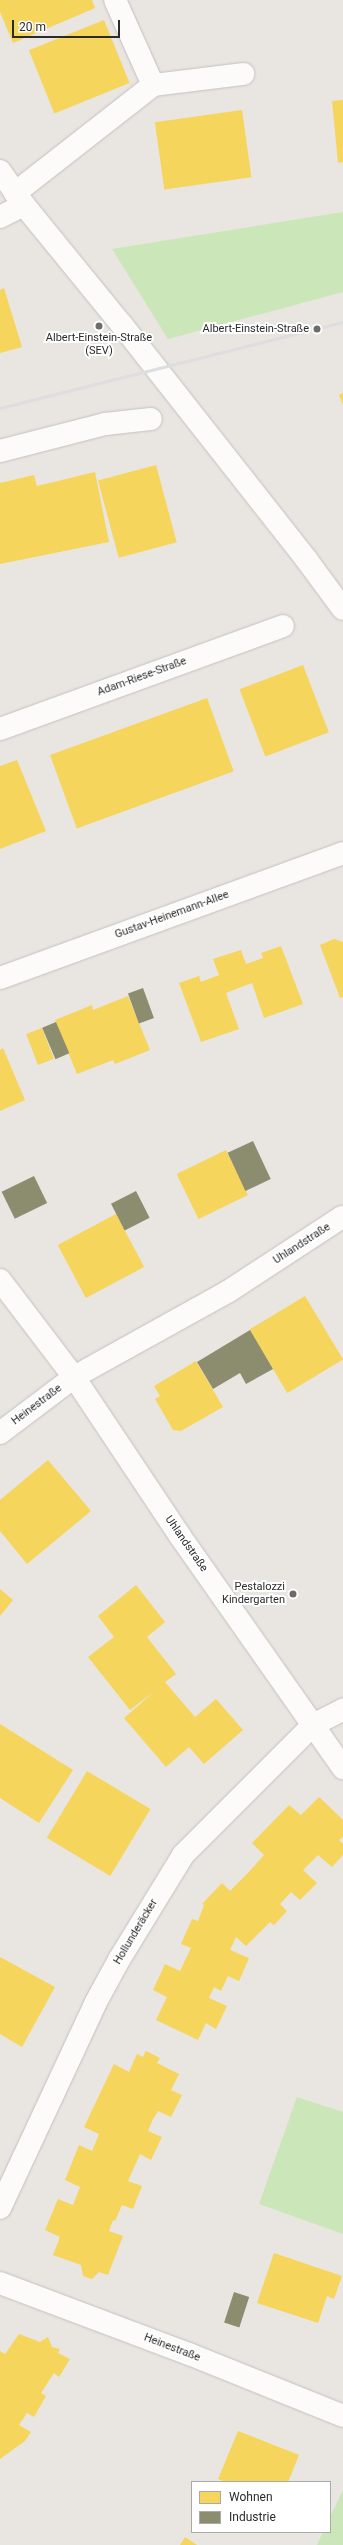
<!DOCTYPE html>
<meta charset="utf-8">
<style>
body{margin:0}
#map{position:relative;width:343px;height:2545px;overflow:hidden;background:#e9e5e0;font-family:Roboto,sans-serif}
div>[style]{position:absolute}
.green>*{inset:0;background:#cbe6b8}
.homes>*{inset:0;background:#f6d55c;transform-origin:0 0}
.industry>*{inset:0;background:#8c8c6e;transform-origin:0 0}
.roads{filter:drop-shadow(0 0 1px #c3c1c2) drop-shadow(0 0 1px #c3c1c2)}
.minor>*{height:22px;margin:-11px;padding:0 11px;transform-origin:11px;border-radius:11px;background:#fcfbfa}
.rail>*{height:3px;margin:-1.5px;padding:0 1.5px;transform-origin:1.5px;border-radius:1.5px;background:#dedddf}
.dots>*{width:11px;height:11px;translate:-50% -50%;box-sizing:border-box;border:2px solid #fff;border-radius:50%}
span{translate:-50% -50%;white-space:nowrap;text-align:center;line-height:1.15;-webkit-text-stroke:4px #fff;paint-order:stroke}
.poi-label{font-size:11px;color:#2b2b2b}
.right{translate:-100% -50%;text-align:right}
.street-label{font-size:11px;color:#2b2b2b}
.legend{position:absolute;left:191px;top:2481px;width:140px;height:52px;box-sizing:border-box;background:#fff;border:1px solid #aaa;margin:0;padding:5px 7px;list-style:none;font-size:12px;color:#2b2b2b}
.legend li{display:flex;align-items:center;gap:8px;height:20px}
.legend b{width:20px;border:1px solid #aaa}
.scale{position:absolute;left:12px;top:20px;width:108px;height:18px;box-sizing:border-box;border:2px solid #2b2b2b;border-top:0;padding-left:5px;font-size:12px;line-height:14px;white-space:nowrap;color:#2b2b2b;-webkit-text-stroke:3px #fff;paint-order:stroke}
</style>
<div id="map">
<div class="green">
<div style="clip-path:polygon(343px 212px,343px 292px,168px 339px,112px 249px)"></div>
<div style="clip-path:polygon(297px 2097px,343px 2112px,343px 2234px,259px 2204px)"></div>
<div style="clip-path:polygon(343px 2490px,343px 2545px,317px 2545px,323px 2532px,330px 2532px,330px 2517px)"></div>
</div>
<div class="homes">
<div style="clip-path:polygon(0 0,92px 0,95px 8px,13px 43px,0 12px)"></div>
<div style="left:104px;top:20px;width:68px;height:81px;rotate:68deg"></div>
<div style="clip-path:polygon(343px 100px,343px 162px,338px 163px,332px 101px)"></div>
<div style="left:242px;top:110px;width:68px;height:88px;rotate:82deg"></div>
<div style="clip-path:polygon(4px 288px,22px 347px,0 353px,0 290px)"></div>
<div style="clip-path:polygon(343px 393px,343px 405px,339px 395px)"></div>
<div style="left:156px;top:465px;width:80px;height:60px;rotate:75deg"></div>
<div style="clip-path:polygon(95px 472px,109px 542px,0 564px,0 483px,34px 475px,37px 486px)"></div>
<div style="left:303px;top:665px;width:72px;height:68px;rotate:69deg"></div>
<div style="left:207px;top:698px;width:78px;height:167px;rotate:70deg"></div>
<div style="clip-path:polygon(17px 760px,46px 831px,0 849px,0 766px)"></div>
<div style="clip-path:polygon(334px 939px,343px 942px,343px 997px,340px 998px,320px 945px)"></div>
<div style="clip-path:polygon(281px 946px,303px 1004px,264px 1018px,252px 983px,226px 993px,239px 1029px,201px 1042px,179px 983px,199px 976px,201px 982px,219px 975px,213px 959px,241px 950px,246px 964px,263px 958px,261px 953px)"></div>
<div style="clip-path:polygon(128px 996px,150px 1050px,115px 1064px,113px 1060px,77px 1074px,55px 1020px,92px 1005px,93px 1010px)"></div>
<div style="left:42px;top:1028px;width:33px;height:17px;rotate:69deg"></div>
<div style="clip-path:polygon(3px 1048px,25px 1100px,0 1111px,0 1050px)"></div>
<div style="left:226px;top:1150px;width:50px;height:55px;rotate:64deg"></div>
<div style="left:116px;top:1214px;width:60px;height:66px;rotate:62deg"></div>
<div style="left:305px;top:1296px;width:74px;height:65px;rotate:59deg"></div>
<div style="clip-path:polygon(196px 1361px,223px 1407px,181px 1431px,173px 1430px,155px 1399px,160px 1396px,154px 1386px)"></div>
<div style="clip-path:polygon(48px 1460px,91px 1511px,27px 1564px,0 1531px,0 1500px)"></div>
<div style="clip-path:polygon(136px 1585px,165px 1622px,147px 1637px,176px 1674px,165px 1682px,195px 1717px,216px 1699px,243px 1730px,204px 1764px,189px 1747px,166px 1767px,124px 1718px,155px 1691px,130px 1710px,88px 1657px,114px 1637px,98px 1616px)"></div>
<div style="clip-path:polygon(0 1589px,13px 1600px,0 1616px)"></div>
<div style="clip-path:polygon(0 1724px,73px 1770px,39px 1823px,0 1798px)"></div>
<div style="left:87px;top:1771px;width:74px;height:78px;rotate:31deg"></div>
<div style="clip-path:polygon(319px 1797px,343px 1820px,343px 1837px,339px 1840px,343px 1844px,343px 1855px,332px 1867px,318px 1855px,303px 1870px,317px 1883px,300px 1900px,291px 1892px,280px 1904px,287px 1911px,274px 1925px,270px 1922px,246px 1946px,236px 1937px,230px 1950px,249px 1958px,239px 1981px,228px 1976px,221px 1991px,214px 1987px,209px 1998px,227px 2006px,216px 2029px,206px 2023px,198px 2040px,156px 2020px,167px 1997px,153px 1990px,165px 1964px,180px 1971px,191px 1948px,181px 1944px,192px 1919px,198px 1921px,204px 1905px,202px 1904px,222px 1883px,230px 1891px,247px 1874px,264px 1855px,252px 1843px,289px 1805px,301px 1815px)"></div>
<div style="clip-path:polygon(0 1957px,55px 1987px,22px 2047px,0 2034px)"></div>
<div style="clip-path:polygon(146px 2051px,160px 2058px,157px 2063px,179px 2074px,171px 2090px,182px 2095px,171px 2117px,158px 2111px,152px 2121px,148px 2131px,162px 2137px,151px 2160px,140px 2154px,128px 2181px,142px 2186px,133px 2209px,122px 2205px,115px 2221px,113px 2220px,109px 2231px,123px 2236px,108px 2275px,99px 2272px,92px 2279px,83px 2276px,81px 2265px,53px 2255px,60px 2237px,45px 2230px,58px 2199px,73px 2205px,80px 2187px,65px 2180px,79px 2145px,92px 2151px,99px 2134px,84px 2127px,114px 2064px,129px 2072px,137px 2054px,143px 2057px)"></div>
<div style="clip-path:polygon(274px 2253px,342px 2276px,334px 2299px,327px 2296px,318px 2323px,257px 2303px)"></div>
<div style="clip-path:polygon(19px 2334px,40px 2342px,48px 2337px,52px 2347px,60px 2349px,58px 2353px,70px 2359px,59px 2377px,54px 2373px,41px 2393px,46px 2396px,34px 2417px,27px 2413px,19px 2425px,31px 2432px,25px 2441px,0 2459px,0 2351px,5px 2354px)"></div>
<div style="clip-path:polygon(238px 2431px,299px 2455px,288px 2482px,226px 2482px,218px 2479px)"></div>
<div style="clip-path:polygon(185px 2537px,197px 2545px,180px 2545px)"></div>
</div>
<div class="industry">
<div style="left:143px;top:988px;width:32px;height:16px;rotate:70deg"></div>
<div style="left:56px;top:1022px;width:34px;height:15px;rotate:67deg"></div>
<div style="left:253px;top:1141px;width:42px;height:28px;rotate:65deg"></div>
<div style="left:34px;top:1176px;width:30px;height:36px;rotate:64deg"></div>
<div style="left:136px;top:1191px;width:30px;height:28px;rotate:63deg"></div>
<div style="clip-path:polygon(250px 1330px,273px 1369px,246px 1384px,240px 1373px,213px 1389px,197px 1362px)"></div>
<div style="left:234px;top:2292px;width:16px;height:32px;rotate:18deg"></div>
</div>
<div class="roads">
<div class="minor">
<div style="left:153px;top:85px;width:91px;rotate:-7deg"></div>
<div style="left:0;top:171px;width:42px;rotate:54.8deg"></div>
<div style="left:24px;top:205px;width:155px;rotate:50.8deg"></div>
<div style="left:122px;top:325px;width:298px;rotate:51.8deg"></div>
<div style="left:306px;top:559px;width:62px;rotate:53.5deg"></div>
<div style="left:15px;top:193px;width:175px;rotate:-38deg"></div>
<div style="left:153px;top:85px;width:93px;rotate:-114.1deg"></div>
<div style="left:0;top:217px;width:27px;rotate:-27deg"></div>
<div style="left:0;top:451px;width:108px;rotate:-14.4deg"></div>
<div style="left:105px;top:424px;width:46px;rotate:-6.2deg"></div>
<div style="left:0;top:729px;width:301px;rotate:-20deg"></div>
<div style="left:0;top:978px;width:365px;rotate:-20deg"></div>
<div style="left:0;top:1280px;width:122px;rotate:52.7deg"></div>
<div style="left:74px;top:1377px;width:191px;rotate:56.3deg"></div>
<div style="left:180px;top:1536px;width:284px;rotate:54.9deg"></div>
<div style="left:0;top:1433px;width:93px;rotate:-37.1deg"></div>
<div style="left:74px;top:1377px;width:177px;rotate:-29deg"></div>
<div style="left:229px;top:1291px;width:135px;rotate:-33.2deg"></div>
<div style="left:0;top:2208px;width:227px;rotate:-65deg"></div>
<div style="left:96px;top:2002px;width:50px;rotate:-61.4deg"></div>
<div style="left:120px;top:1958px;width:121px;rotate:-58.5deg"></div>
<div style="left:183px;top:1855px;width:184px;rotate:-45deg"></div>
<div style="left:313px;top:1725px;width:34px;rotate:-27deg"></div>
<div style="left:0;top:2283px;width:202px;rotate:20.6deg"></div>
<div style="left:189px;top:2354px;width:166px;rotate:21.9deg"></div>
</div>
</div>
<div class="rail">
<div style="left:0;top:408px;width:354px;rotate:-14.1deg"></div>
</div>
<div class="dots">
<div style="left:99px;top:326px;background:#6e6c6a"></div>
<div style="left:317px;top:329px;background:#6e6c6a"></div>
<div style="left:293px;top:1594px;background:#6e6c6a"></div>
</div>
<div class="poi-label">
<span class="right" style="left:309px;top:329px">Albert-Einstein-Straße</span>
<span style="left:99px;top:345px">Albert-Einstein-Straße<br>(SEV)</span>
<span class="right" style="left:285px;top:1594px">Pestalozzi<br>Kindergarten</span>
</div>
<div class="street-label">
<span style="left:142px;top:677px;rotate:-20deg">Adam-Riese-Straße</span>
<span style="left:172px;top:915px;rotate:-20deg">Gustav-Heinemann-Allee</span>
<span style="left:302px;top:1244px;rotate:-33deg">Uhlandstraße</span>
<span style="left:37px;top:1405px;rotate:-37deg">Heinestraße</span>
<span style="left:186px;top:1544px;rotate:55deg">Uhlandstraße</span>
<span style="left:136px;top:1932px;rotate:-59deg">Hollunderäcker</span>
<span style="left:172px;top:2348px;rotate:21deg">Heinestraße</span>
</div>
<ul class="legend">
<li><b style="height:11px;background:#f6d55c"></b>Wohnen</li>
<li><b style="height:11px;background:#8c8c6e"></b>Industrie</li>
</ul>
<div class="scale">20 m</div>
</div>
